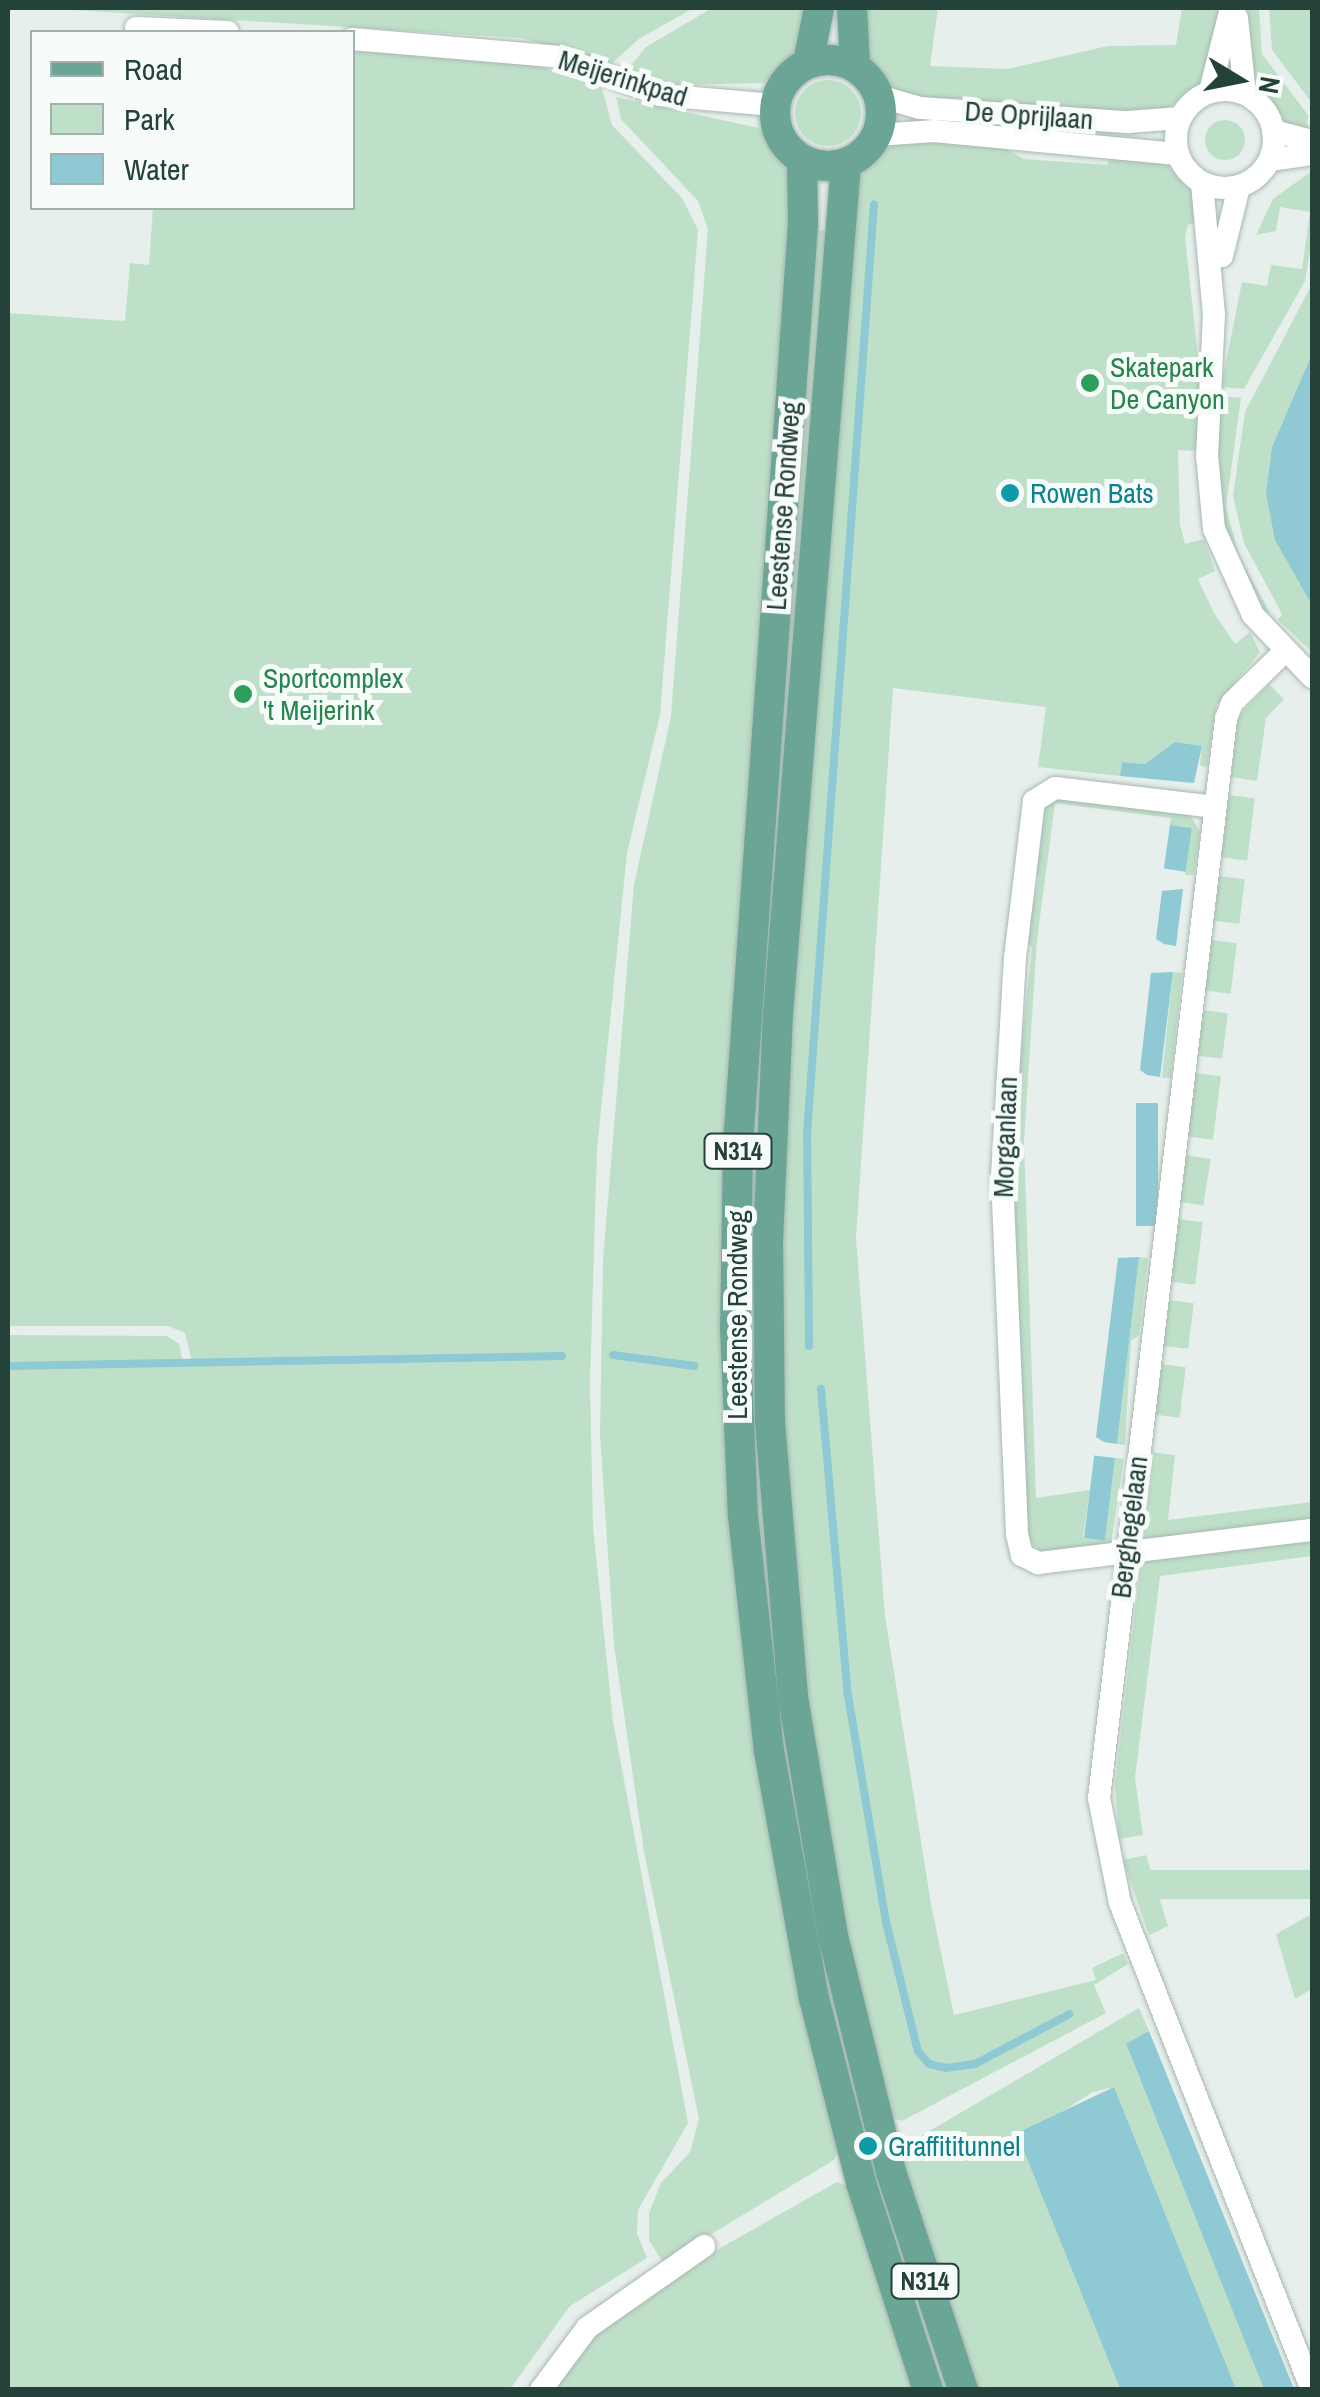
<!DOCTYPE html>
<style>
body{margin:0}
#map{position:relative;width:1320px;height:2397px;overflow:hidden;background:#e6efeb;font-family:"Archivo Narrow",sans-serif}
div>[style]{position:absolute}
.green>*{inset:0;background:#bfe0c8;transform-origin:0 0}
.round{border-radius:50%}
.water>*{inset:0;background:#8ec9d4;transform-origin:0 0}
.stream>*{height:8px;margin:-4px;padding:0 4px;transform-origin:4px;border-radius:4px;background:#8ec9d4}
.roads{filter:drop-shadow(0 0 2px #a8b8b2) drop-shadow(0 0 2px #a8b8b2)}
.minor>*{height:22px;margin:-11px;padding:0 11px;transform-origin:11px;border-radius:11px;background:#fff}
.minor>.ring{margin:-11px;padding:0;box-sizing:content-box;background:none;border:22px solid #fff;border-radius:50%}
.major>*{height:30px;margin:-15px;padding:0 15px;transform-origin:15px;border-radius:15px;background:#6aa596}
.major>.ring{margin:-15px;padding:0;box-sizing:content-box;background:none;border:30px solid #6aa596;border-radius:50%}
.dots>*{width:28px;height:28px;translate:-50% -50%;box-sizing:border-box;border:5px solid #f7fbf9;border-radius:50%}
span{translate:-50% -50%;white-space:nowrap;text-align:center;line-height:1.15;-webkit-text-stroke:10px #f7fbf9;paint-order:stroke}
.shield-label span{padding:2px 8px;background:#f7fbf9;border:2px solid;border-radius:8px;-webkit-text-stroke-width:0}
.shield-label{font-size:25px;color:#24423a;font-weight:700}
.street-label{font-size:28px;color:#24423a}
.leisure-label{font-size:28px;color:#27864d}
.left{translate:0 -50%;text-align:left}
.culture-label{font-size:28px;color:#0d838f}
.frame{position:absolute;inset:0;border:10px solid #24423a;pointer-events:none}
.legend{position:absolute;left:30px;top:30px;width:325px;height:180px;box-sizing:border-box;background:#f7fbf9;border:2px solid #a3b1ad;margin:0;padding:12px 18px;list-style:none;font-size:30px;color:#24423a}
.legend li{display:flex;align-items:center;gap:20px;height:50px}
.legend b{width:50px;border:2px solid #a3b1ad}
.north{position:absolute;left:1190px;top:30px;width:100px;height:100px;-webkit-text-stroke:8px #f7fbf9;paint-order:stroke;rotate:100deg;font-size:28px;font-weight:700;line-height:40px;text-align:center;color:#24423a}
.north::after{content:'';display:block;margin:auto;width:35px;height:45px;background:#24423a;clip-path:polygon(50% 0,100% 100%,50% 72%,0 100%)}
</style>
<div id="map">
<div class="green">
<div style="clip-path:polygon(42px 8px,694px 8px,640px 38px,611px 64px,522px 38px)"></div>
<div style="clip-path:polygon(712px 8px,812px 8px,802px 51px,763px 83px,675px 85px,626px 71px,646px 47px)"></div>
<div style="clip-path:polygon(861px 8px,938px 8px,930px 66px,1007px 69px,1108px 46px,1176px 45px,1182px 8px,1219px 8px,1204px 85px,1157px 114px,914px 98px,891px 89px,868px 56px)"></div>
<div style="clip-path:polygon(1247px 8px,1259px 8px,1262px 54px,1308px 115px,1307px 129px,1286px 124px,1254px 85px)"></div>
<div style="clip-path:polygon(1269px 8px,1312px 8px,1312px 103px,1272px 50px)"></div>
<div style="clip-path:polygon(353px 51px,530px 63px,602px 88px,612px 125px,682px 198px,698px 230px,660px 715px,627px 853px,597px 1150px,590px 1383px,593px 1527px,613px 1721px,688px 2123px,638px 2210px,637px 2233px,647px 2258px,570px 2306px,510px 2389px,8px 2389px,8px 1335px,167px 1336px,179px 1344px,183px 1363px,192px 1362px,185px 1333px,168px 1326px,8px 1326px,8px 313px,125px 321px,130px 263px,149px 265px,153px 208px,352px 208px)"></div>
<div class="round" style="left:795px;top:80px;width:66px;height:66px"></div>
<div style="clip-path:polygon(616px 97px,759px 128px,792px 170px,727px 1372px,840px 2140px,834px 2160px,663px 2263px,649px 2240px,649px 2213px,661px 2183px,690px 2152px,699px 2119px,644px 1852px,614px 1645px,600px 1435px,603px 1260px,634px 885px,671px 716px,708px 229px,698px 201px,621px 119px)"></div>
<div class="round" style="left:1205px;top:120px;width:40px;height:40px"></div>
<div style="clip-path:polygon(896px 142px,992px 142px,1024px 159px,1108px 165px,1110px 150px,1158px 156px,1197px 196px,1201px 220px,1188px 225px,1185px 237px,1200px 376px,1196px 451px,1178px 450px,1180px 525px,1185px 544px,1204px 539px,1215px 571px,1198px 579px,1214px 613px,1235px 644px,1250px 632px,1260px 652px,1216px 706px,1207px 767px,1200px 766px,1202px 746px,1175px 742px,1145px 764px,1122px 762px,1120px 776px,1038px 767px,1046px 707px,893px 688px,856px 1238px,885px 1616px,931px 1904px,954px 2015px,1096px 1980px,1092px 1968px,1123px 1953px,1128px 1964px,1094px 1985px,1106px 2013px,902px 2121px,884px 2115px,838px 1919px,784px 1522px,779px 1150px,854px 175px)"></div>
<div style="clip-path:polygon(1312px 171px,1312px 240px,1305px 281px,1244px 389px,1221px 387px,1242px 282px,1267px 286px,1271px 265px,1302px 269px,1310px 212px,1280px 207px,1276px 231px,1256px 235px,1273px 199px)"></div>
<div style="clip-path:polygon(810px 230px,828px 231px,762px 1389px,871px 2125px,854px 2132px,761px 1634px,742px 1268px)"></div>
<div style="clip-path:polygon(1312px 284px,1312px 354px,1272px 447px,1266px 493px,1312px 605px,1312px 652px,1278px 620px,1282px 614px,1244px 543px,1233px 496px,1245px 412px)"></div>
<div style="clip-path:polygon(1221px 396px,1241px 398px,1226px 507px,1239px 556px,1269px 611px,1265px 615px,1227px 545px,1216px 475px)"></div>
<div style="clip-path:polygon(1269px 684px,1284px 699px,1266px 718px,1257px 781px,1231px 777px,1238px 717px)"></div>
<div style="left:1229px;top:795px;width:26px;height:63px;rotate:7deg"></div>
<div style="clip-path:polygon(1058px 797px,1189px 813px,1200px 832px,1194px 875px,1185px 875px,1191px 828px,1170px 825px,1171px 818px,1055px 803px,1037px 940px,1024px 1141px,1036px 1498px,1090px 1490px,1083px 1537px,1105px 1539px,1115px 1458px,1124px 1459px,1111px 1543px,1043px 1553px,1027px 1539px,1012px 1174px,1020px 1166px,1021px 1124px,1014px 1115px,1032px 948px,1026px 939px,1039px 877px,1033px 869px,1041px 809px)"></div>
<div style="left:1219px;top:876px;width:26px;height:45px;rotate:7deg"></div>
<div style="left:1211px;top:940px;width:26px;height:51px;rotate:7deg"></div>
<div style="left:1173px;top:972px;width:9px;height:106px;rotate:6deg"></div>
<div style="left:1202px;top:1010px;width:26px;height:46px;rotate:7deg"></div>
<div style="left:1195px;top:1073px;width:26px;height:64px;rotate:7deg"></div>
<div style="left:1185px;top:1155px;width:26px;height:47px;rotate:9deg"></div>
<div style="left:1177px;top:1219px;width:26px;height:63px;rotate:7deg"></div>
<div style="clip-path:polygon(1139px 1257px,1148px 1258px,1139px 1335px,1131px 1341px,1125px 1445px,1117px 1444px)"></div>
<div style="left:1168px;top:1300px;width:26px;height:46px;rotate:7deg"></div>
<div style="left:1160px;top:1364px;width:26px;height:51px;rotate:7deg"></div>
<div style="clip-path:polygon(1151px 1452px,1175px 1455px,1168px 1520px,1312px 1502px,1312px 1520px,1146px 1540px,1141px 1526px)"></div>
<div style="clip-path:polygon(1312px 1539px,1312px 1556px,1160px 1576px,1135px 1778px,1143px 1835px,1119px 1839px,1115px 1786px,1141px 1561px)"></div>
<div style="clip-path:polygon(1146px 1855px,1168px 1926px,1149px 1935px,1123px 1860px)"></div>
<div style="left:1312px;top:1870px;width:29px;height:165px;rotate:90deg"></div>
<div style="clip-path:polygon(1312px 1914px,1312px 1989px,1295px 1999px,1276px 1934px)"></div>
<div style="clip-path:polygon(1139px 2008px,1149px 2031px,1126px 2045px,1264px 2389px,1236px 2389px,1114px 2087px,1093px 2092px,1019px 2139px,1120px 2389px,971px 2389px,898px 2165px,909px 2143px)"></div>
<div style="clip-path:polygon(837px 2182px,854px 2189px,920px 2390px,554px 2390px,598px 2332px,706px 2256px)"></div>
</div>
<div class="water">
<div style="clip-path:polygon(1312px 354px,1312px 605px,1275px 540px,1266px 493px,1272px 447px)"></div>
<div style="clip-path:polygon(1175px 742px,1202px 746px,1194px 783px,1120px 776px,1122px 762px,1145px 764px)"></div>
<div style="left:1170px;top:825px;width:22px;height:44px;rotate:8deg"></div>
<div style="clip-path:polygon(1183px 889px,1176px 946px,1164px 944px,1156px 939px,1162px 891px)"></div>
<div style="clip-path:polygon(1173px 972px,1160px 1077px,1147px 1075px,1140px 1070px,1151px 973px)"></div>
<div style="left:1136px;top:1103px;width:22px;height:123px"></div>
<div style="clip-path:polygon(1139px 1257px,1117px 1444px,1104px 1442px,1096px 1437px,1118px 1258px)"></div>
<div style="left:1115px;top:1458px;width:83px;height:21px;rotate:97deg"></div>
<div style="clip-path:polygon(1149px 2031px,1294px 2389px,1264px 2389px,1255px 2367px,1126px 2044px)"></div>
<div style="clip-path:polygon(1114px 2087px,1236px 2389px,1120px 2389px,1019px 2139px,1019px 2132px)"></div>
</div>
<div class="stream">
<div style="left:809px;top:1346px;width:212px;rotate:-90.5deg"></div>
<div style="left:807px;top:1134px;width:932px;rotate:-85.88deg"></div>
<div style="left:613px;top:1355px;width:82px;rotate:7.7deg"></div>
<div style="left:8px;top:1366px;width:554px;rotate:-1.03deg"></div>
<div style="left:821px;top:1389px;width:307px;rotate:85deg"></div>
<div style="left:848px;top:1695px;width:230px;rotate:80.5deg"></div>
<div style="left:886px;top:1922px;width:133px;rotate:76.1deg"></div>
<div style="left:918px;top:2051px;width:17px;rotate:50deg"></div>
<div style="left:929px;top:2064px;width:17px;rotate:13deg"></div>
<div style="left:946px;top:2068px;width:29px;rotate:-8deg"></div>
<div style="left:975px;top:2064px;width:107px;rotate:-27.8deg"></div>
</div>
<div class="roads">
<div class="minor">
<div style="left:1237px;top:18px;width:76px;rotate:84deg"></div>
<div style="left:136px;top:28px;width:92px;rotate:2.5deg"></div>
<div style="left:352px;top:39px;width:209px;rotate:4.9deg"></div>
<div style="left:560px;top:57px;width:107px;rotate:20.8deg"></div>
<div style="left:660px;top:95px;width:114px;rotate:5deg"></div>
<div class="ring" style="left:1176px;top:90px;width:76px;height:76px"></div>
<div style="left:1210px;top:91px;width:86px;rotate:-75.8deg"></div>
<div style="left:879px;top:96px;width:43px;rotate:16.3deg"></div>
<div style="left:920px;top:108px;width:208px;rotate:3.9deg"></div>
<div style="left:1128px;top:122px;width:52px;rotate:-4.4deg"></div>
<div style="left:1273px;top:131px;width:40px;rotate:14.4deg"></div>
<div style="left:877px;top:135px;width:57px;rotate:-4deg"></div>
<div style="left:934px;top:131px;width:244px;rotate:5.4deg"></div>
<div style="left:1270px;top:160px;width:42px;rotate:-8.1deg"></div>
<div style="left:1202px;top:183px;width:132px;rotate:84.8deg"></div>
<div style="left:1214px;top:314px;width:141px;rotate:92.8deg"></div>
<div style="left:1207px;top:455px;width:74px;rotate:84.6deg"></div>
<div style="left:1214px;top:529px;width:94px;rotate:65.6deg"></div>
<div style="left:1253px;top:615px;width:86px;rotate:46.4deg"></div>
<div style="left:1222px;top:256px;width:71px;rotate:-76.2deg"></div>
<div style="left:1283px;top:653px;width:71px;rotate:135.6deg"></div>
<div style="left:1232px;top:703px;width:17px;rotate:111deg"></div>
<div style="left:1226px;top:719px;width:1086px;rotate:96.71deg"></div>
<div style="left:1099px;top:1798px;width:107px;rotate:78.7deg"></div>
<div style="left:1120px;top:1903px;width:523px;rotate:68.48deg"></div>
<div style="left:1215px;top:807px;width:161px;rotate:-173.2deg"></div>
<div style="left:1055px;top:788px;width:25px;rotate:148deg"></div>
<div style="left:1034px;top:801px;width:158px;rotate:96.9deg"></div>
<div style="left:1015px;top:958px;width:217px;rotate:93.4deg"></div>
<div style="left:1002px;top:1175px;width:359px;rotate:87.6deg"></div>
<div style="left:1017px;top:1534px;width:22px;rotate:77deg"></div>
<div style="left:1022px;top:1555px;width:18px;rotate:27deg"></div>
<div style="left:1038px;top:1563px;width:276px;rotate:-6.9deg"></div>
<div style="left:541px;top:2390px;width:77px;rotate:-53.4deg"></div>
<div style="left:587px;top:2328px;width:143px;rotate:-35deg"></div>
</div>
<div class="major">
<div style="left:852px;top:8px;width:58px;rotate:87deg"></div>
<div class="ring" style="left:775px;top:60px;width:76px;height:76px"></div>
<div style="left:808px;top:63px;width:56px;rotate:-78.7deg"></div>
<div style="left:802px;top:160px;width:64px;rotate:89.1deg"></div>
<div style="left:803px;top:224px;width:923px;rotate:94.04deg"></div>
<div style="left:738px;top:1145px;width:182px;rotate:90.9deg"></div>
<div style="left:735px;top:1327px;width:189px;rotate:87.6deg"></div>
<div style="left:743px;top:1516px;width:236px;rotate:83.7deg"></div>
<div style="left:769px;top:1751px;width:251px;rotate:79.7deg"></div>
<div style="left:814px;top:1998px;width:191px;rotate:75.7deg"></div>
<div style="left:861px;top:2183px;width:218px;rotate:72.1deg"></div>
<div style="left:846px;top:163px;width:853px;rotate:94.57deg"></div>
<div style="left:778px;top:1013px;width:225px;rotate:92.5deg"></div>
<div style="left:768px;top:1238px;width:184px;rotate:89.4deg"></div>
<div style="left:770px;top:1422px;width:276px;rotate:85.2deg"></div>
<div style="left:793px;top:1697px;width:242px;rotate:80.5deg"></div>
<div style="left:833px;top:1936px;width:243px;rotate:76.2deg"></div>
<div style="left:891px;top:2172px;width:230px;rotate:71.7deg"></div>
</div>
</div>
<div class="dots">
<div style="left:1090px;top:383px;background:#2e9e5b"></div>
<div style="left:1010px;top:493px;background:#0f9aa8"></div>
<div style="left:243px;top:694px;background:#2e9e5b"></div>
<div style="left:868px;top:2146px;background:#0f9aa8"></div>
</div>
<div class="shield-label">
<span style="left:738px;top:1151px">N314</span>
<span style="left:925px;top:2281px">N314</span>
</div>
<div class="street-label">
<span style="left:623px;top:78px;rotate:17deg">Meijerinkpad</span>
<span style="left:1029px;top:115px;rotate:4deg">De Oprijlaan</span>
<span style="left:783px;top:506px;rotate:-86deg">Leestense Rondweg</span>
<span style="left:1005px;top:1137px;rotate:-88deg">Morganlaan</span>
<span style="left:737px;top:1315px;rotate:-90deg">Leestense Rondweg</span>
<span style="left:1129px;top:1527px;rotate:-83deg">Berghegelaan</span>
</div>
<div class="leisure-label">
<span class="left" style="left:1110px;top:383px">Skatepark<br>De Canyon</span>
<span class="left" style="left:263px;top:694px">Sportcomplex<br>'t Meijerink</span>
</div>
<div class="culture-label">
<span class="left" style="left:1030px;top:493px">Rowen Bats</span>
<span class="left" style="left:888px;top:2146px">Graffititunnel</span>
</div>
<div class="frame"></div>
<ul class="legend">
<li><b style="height:12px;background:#6aa596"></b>Road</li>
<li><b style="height:28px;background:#bfe0c8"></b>Park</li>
<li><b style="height:28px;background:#8ec9d4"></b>Water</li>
</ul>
<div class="north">N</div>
</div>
